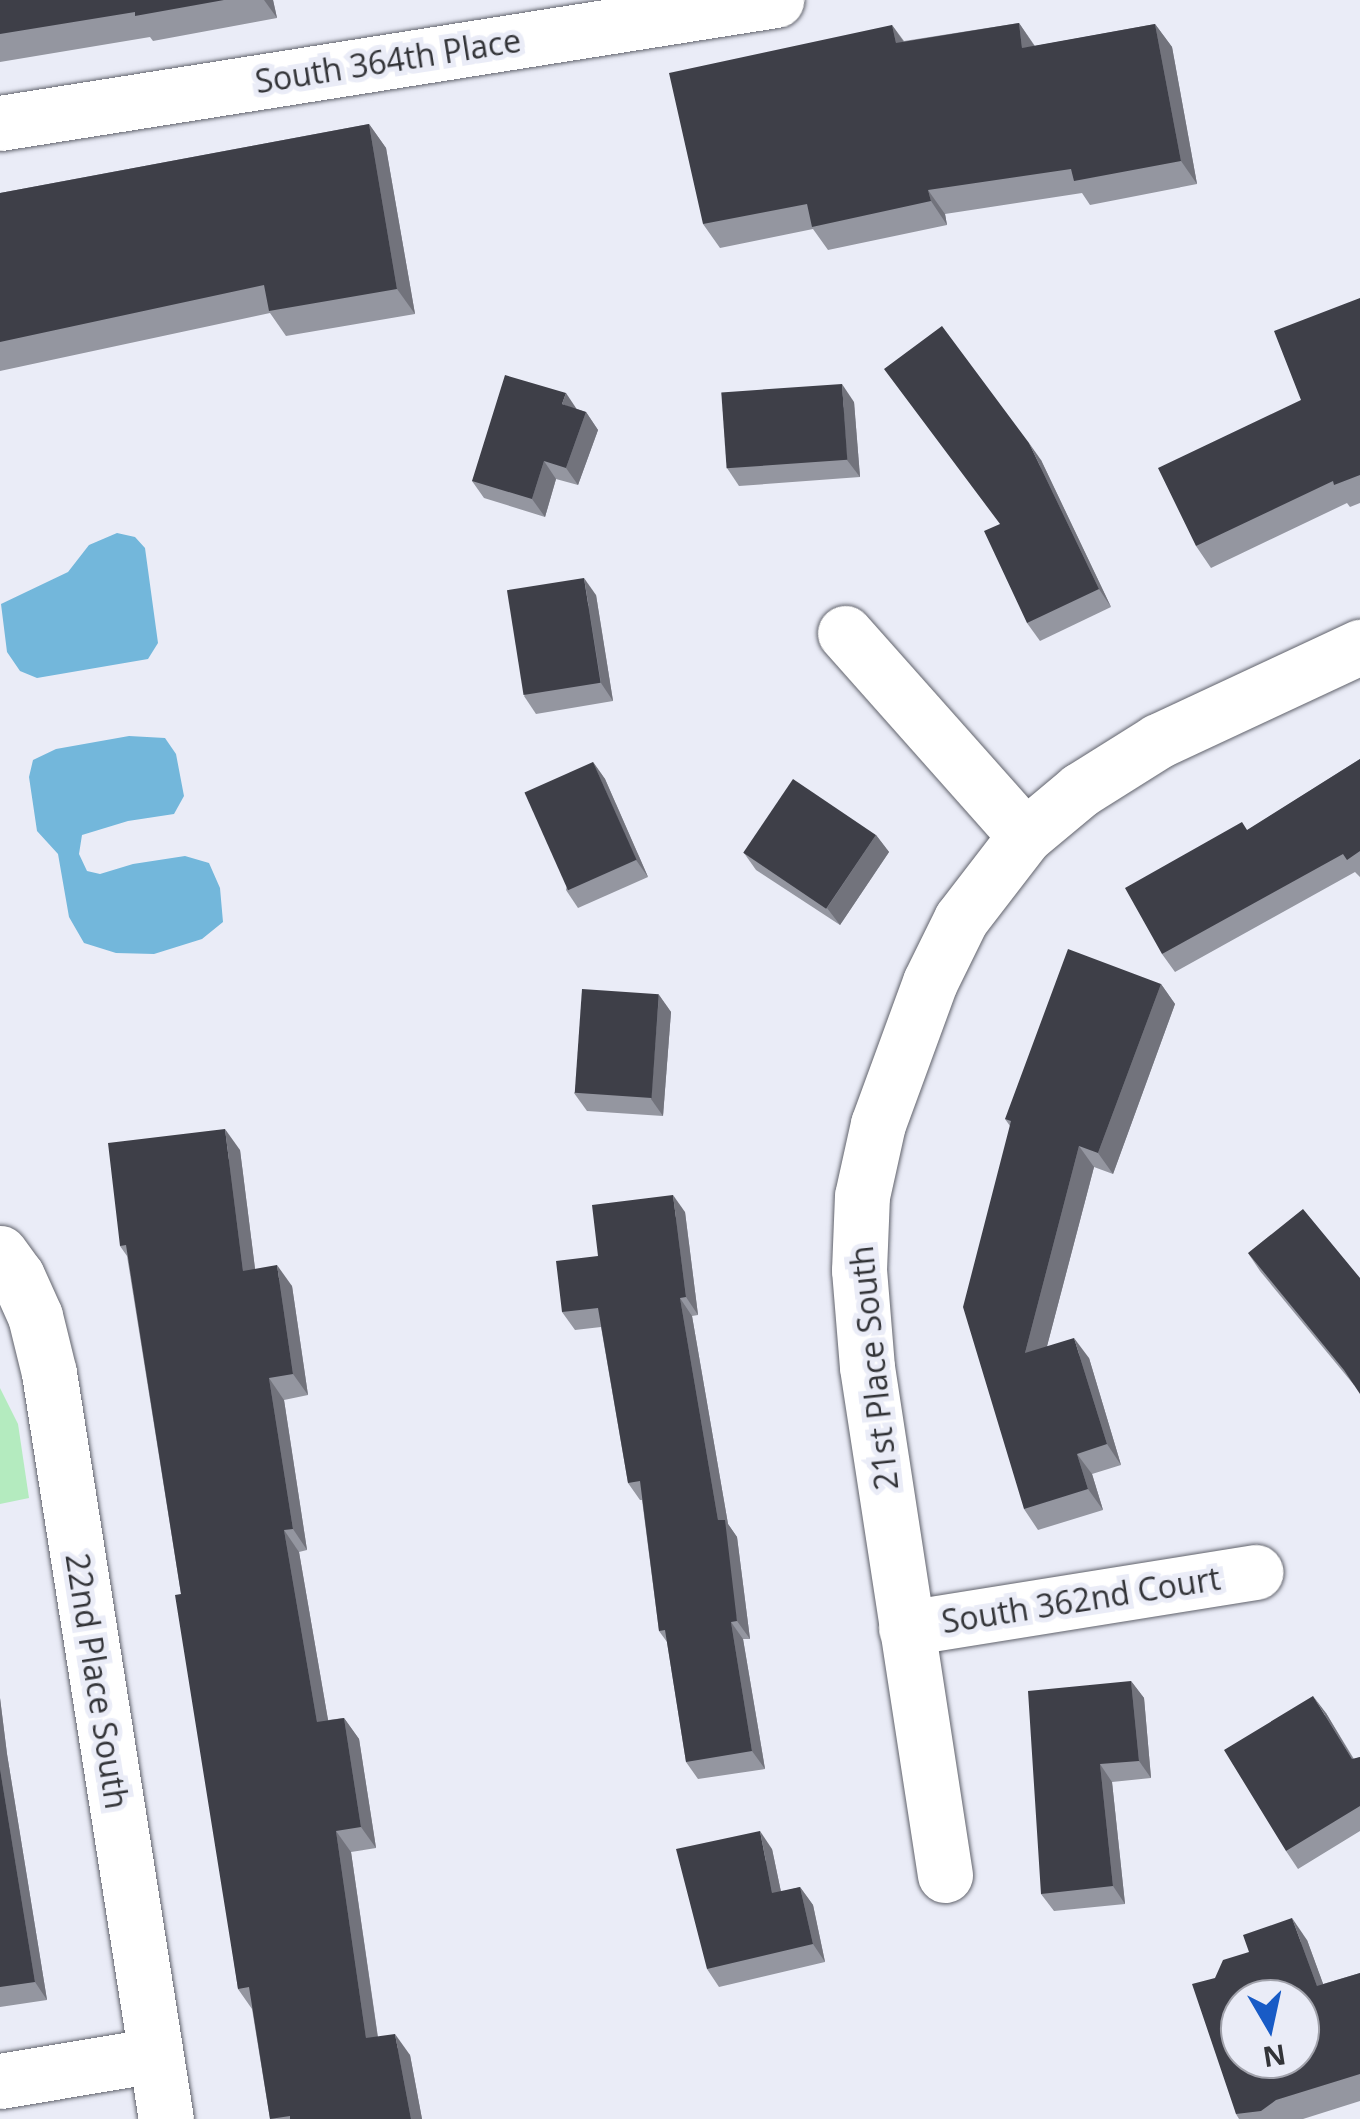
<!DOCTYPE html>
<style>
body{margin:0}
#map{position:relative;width:1360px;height:2119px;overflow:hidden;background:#eaecf7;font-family:"Open Sans",sans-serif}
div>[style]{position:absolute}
.green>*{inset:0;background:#b4ebbf}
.water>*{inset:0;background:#73b7db}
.roads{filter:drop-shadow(0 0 2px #61636c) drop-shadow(0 0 2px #61636c)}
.minor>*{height:55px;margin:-27.5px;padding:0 27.5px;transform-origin:27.5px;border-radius:27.5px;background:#fff}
.wall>*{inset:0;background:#9496a0}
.shaded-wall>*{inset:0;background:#72737c}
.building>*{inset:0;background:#3e3f48;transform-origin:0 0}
span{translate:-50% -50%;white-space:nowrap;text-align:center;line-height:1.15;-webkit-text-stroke:10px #eaecf7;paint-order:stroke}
.street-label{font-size:32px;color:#333438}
.north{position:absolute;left:1220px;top:1979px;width:100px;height:100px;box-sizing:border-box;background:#eaecf7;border:2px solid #a1a2ab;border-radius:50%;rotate:171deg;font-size:28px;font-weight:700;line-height:40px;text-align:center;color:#333438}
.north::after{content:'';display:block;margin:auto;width:35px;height:45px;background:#185bc6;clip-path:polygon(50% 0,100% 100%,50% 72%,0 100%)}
</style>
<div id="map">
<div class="green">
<div style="clip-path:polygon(0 1388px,18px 1424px,29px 1498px,0 1504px)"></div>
</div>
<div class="water">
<div style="clip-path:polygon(117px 533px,135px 537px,145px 548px,158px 643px,148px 659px,37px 678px,20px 671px,7px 652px,1px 604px,68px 572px,89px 545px)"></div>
<div style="clip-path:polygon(129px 736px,165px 738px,176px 754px,184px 796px,174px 814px,128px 821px,82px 835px,79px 854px,87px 871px,100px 874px,133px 864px,185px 856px,209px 863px,220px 888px,223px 922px,202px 939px,154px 954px,116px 953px,84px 943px,69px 917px,58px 854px,37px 831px,29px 777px,33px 760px,56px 749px)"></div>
</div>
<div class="roads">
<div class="minor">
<div style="left:0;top:123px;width:786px;rotate:-9.01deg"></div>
<div style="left:845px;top:633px;width:271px;rotate:48.4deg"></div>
<div style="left:0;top:1253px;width:29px;rotate:54deg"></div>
<div style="left:17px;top:1276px;width:44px;rotate:65.8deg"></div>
<div style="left:35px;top:1316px;width:59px;rotate:76.2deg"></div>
<div style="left:49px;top:1373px;width:755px;rotate:81.09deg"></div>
<div style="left:906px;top:1628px;width:354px;rotate:-9.1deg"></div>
<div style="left:945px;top:1875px;width:514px;rotate:-98.73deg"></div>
<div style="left:867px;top:1367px;width:97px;rotate:-94.7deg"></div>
<div style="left:859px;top:1270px;width:74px;rotate:-87.7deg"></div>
<div style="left:862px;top:1196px;width:74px;rotate:-77.5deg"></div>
<div style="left:878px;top:1124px;width:151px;rotate:-69.9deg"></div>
<div style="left:930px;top:982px;width:70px;rotate:-63.8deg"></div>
<div style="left:961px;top:919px;width:105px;rotate:-52.4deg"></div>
<div style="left:1025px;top:836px;width:72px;rotate:-39.9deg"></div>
<div style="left:1080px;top:790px;width:92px;rotate:-32.1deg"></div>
<div style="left:1158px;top:741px;width:223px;rotate:-25deg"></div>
<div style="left:0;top:2081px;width:158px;rotate:-9.5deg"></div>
</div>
</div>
<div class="wall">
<div style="clip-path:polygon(0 0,273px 0,277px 18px,153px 41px,150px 37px,0 62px)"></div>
<div style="clip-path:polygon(1019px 23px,1035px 46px,1155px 24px,1172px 47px,1197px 184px,1090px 205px,1082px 193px,945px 214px,947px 225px,828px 250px,813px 229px,720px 248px,703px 224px,892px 25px,904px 41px)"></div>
<div style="clip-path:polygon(369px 124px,386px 148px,415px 314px,286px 336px,270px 313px,0 371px,0 193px)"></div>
<div style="clip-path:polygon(1360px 298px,1360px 503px,1350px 507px,1347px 503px,1211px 568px,1196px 546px,1301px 400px)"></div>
<div style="clip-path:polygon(854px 402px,860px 477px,739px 486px,727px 468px)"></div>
<div style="clip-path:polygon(577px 409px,586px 412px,598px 430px,578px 485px,556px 479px,545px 517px,484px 498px,472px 481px)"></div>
<div style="clip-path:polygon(1041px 460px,1111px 607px,1040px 641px,1027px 623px)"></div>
<div style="clip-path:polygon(596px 595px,613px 701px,536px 714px,524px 696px)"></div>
<div style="clip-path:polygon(1360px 759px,1360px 877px,1355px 872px,1175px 972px,1162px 954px,1248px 830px)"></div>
<div style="clip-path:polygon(593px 762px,605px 779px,648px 877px,578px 908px,566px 890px)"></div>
<div style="clip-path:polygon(876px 835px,889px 852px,840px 925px,756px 870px,744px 853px)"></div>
<div style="clip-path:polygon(1161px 984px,1175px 1004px,1113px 1174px,1094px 1167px,1047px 1346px,1089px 1358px,1121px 1465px,1092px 1474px,1103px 1510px,1038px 1530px,1024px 1509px,1010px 1126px,1005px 1119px)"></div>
<div style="clip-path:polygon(659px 995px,671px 1012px,663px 1116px,587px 1111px,574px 1093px)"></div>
<div style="clip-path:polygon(240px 1150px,255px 1269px,292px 1286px,308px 1395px,284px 1400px,307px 1550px,299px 1552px,328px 1720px,344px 1718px,359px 1739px,376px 1848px,351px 1852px,378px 2037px,410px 2055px,422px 2119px,270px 2119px,252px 2009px,238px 1989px,181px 1594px,127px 1256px,120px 1246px)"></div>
<div style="clip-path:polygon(685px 1212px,698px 1315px,692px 1316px,728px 1524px,737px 1537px,750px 1639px,743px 1639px,765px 1769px,698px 1779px,686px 1762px,667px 1642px,659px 1631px,642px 1500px,640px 1500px,628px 1483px,601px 1327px,575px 1330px,562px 1312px,598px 1256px)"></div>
<div style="clip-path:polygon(1248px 1253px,1360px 1278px,1354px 1385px,1260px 1271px)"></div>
<div style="clip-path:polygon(1131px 1681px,1144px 1698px,1151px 1778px,1112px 1782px,1125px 1904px,1054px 1911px,1041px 1894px)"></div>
<div style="clip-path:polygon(0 1698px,7px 1754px,47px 2000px,0 2007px)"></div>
<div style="clip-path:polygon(1326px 1713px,1354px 1759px,1360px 1757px,1360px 1831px,1298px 1869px,1286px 1851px)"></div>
<div style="clip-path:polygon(772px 1849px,781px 1892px,800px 1887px,813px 1905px,825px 1962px,719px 1987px,707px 1969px)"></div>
<div style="clip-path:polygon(1307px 1940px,1323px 1984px,1360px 1973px,1360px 2101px,1303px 2119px,1239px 2119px,1236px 2114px,1215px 1978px)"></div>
</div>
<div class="shaded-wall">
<div style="clip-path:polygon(264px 0,273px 0,277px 18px)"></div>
<div style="clip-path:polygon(1019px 23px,1035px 47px,1022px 48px)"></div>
<div style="clip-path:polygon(1155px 24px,1172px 47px,1197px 184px,1181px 161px)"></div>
<div style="clip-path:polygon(892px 25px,908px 48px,896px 43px)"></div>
<div style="clip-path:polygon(369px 124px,386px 148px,415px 314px,397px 289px)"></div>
<div style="clip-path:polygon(928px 190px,945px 214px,947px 225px,931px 201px)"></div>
<div style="clip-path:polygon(842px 384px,854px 402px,860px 477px,847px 460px)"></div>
<div style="clip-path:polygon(566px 393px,578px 411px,562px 404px)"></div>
<div style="clip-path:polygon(586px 412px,598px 430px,578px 485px,566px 468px)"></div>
<div style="clip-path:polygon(1029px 443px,1041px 460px,1111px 607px,1099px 589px)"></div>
<div style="clip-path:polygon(544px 461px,556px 479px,545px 517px,532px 499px)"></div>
<div style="clip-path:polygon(584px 578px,596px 595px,613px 701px,601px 683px)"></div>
<div style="clip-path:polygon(593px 762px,605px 779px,648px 877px,636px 860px)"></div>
<div style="clip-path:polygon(876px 835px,889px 852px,840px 925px,827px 908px)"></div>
<div style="clip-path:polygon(1161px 984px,1175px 1004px,1113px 1174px,1098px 1153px)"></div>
<div style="clip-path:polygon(659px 995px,671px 1012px,663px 1116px,651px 1099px)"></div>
<div style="clip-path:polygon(225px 1129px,240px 1150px,258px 1292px,243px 1271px)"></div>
<div style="clip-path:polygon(1079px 1146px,1094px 1167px,1040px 1373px,1025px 1353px)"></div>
<div style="clip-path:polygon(673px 1195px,685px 1212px,698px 1315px,686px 1297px)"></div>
<div style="clip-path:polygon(277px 1265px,292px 1286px,308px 1395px,293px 1374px)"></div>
<div style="clip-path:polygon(680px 1298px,692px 1316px,728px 1524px,737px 1537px,750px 1639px,737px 1621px,718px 1520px)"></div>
<div style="clip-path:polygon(1074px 1338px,1089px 1358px,1121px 1465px,1107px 1444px)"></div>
<div style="clip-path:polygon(269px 1378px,284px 1400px,307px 1550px,293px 1529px)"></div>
<div style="clip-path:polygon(1077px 1454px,1092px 1474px,1103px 1510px,1088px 1489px)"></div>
<div style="clip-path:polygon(284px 1530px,299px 1552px,332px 1743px,317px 1722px)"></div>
<div style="clip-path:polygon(731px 1622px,743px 1639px,765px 1769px,752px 1751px)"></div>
<div style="clip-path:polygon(1131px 1681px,1144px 1698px,1151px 1778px,1139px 1761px)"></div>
<div style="clip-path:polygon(1313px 1696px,1326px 1713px,1360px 1771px)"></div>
<div style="clip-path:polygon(0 1698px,7px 1754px,47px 2000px,35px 1982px,0 1769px)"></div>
<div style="clip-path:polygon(344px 1718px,359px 1739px,376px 1848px,361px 1827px)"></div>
<div style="clip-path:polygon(1100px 1764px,1112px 1782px,1125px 1904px,1113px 1886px)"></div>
<div style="clip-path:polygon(336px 1831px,351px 1852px,381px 2060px,366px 2038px)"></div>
<div style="clip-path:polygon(760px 1831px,772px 1849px,785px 1911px,772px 1893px)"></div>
<div style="clip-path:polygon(800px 1887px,813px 1905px,825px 1962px,813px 1944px)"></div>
<div style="clip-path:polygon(1292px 1918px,1307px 1940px,1332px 2008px,1317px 1986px)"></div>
<div style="clip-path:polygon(395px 2034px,410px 2055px,422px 2119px,411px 2119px)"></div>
</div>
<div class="building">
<div style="clip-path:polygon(0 0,224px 0,135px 16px,135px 12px,0 34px)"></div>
<div style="clip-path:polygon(1019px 23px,1022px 48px,1155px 24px,1181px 161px,1074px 181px,1071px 169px,928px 190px,931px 201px,812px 227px,807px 204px,703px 224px,669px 73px,892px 25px,896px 43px)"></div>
<div style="clip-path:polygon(369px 124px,397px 289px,269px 311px,264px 285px,0 342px,0 193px)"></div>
<div style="clip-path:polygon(1360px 298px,1360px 475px,1334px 485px,1333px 481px,1196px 546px,1158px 468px,1301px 400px,1274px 331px)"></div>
<div style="clip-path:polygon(942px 326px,1029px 443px,1099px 589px,1027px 623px,984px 531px,1000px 524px,884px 369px)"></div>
<div style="clip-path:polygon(505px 375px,566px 393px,562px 404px,586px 412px,566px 468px,544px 461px,532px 499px,472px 481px)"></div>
<div style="left:842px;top:384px;width:76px;height:121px;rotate:86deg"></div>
<div style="left:584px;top:578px;width:106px;height:78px;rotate:81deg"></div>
<div style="clip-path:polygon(1360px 759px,1360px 851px,1347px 860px,1343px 854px,1162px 954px,1125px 888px,1242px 822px,1247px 830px)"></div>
<div style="left:593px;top:762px;width:107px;height:75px;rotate:66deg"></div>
<div style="left:793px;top:779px;width:100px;height:89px;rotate:34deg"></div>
<div style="clip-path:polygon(1068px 949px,1161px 984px,1098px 1153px,1079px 1146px,1025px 1353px,1074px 1338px,1107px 1444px,1077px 1454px,1088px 1489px,1024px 1509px,963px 1307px,1011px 1121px,1005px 1119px)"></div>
<div style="left:582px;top:989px;width:77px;height:104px;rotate:4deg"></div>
<div style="clip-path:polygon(225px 1129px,243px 1271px,277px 1265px,293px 1374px,269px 1378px,293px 1529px,284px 1530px,317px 1722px,344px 1718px,361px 1827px,336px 1831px,366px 2038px,395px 2034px,411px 2119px,290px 2119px,290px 2116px,270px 2119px,249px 1987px,238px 1989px,175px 1595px,181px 1594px,126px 1245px,120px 1246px,108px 1143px)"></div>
<div style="clip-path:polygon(673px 1195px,686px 1297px,680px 1298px,718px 1520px,725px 1520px,737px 1621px,731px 1622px,752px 1751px,686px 1762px,665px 1630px,659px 1631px,640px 1481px,628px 1483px,598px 1308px,562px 1312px,556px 1261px,598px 1256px,592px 1205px)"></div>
<div style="clip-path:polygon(1303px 1209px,1360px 1278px,1360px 1394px,1344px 1370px,1248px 1253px)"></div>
<div style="clip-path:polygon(1131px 1681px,1139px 1761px,1100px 1764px,1113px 1886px,1041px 1894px,1028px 1691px)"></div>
<div style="clip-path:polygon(1313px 1696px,1352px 1759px,1360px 1757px,1360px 1806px,1286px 1851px,1224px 1750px)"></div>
<div style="clip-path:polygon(0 1769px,35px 1982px,0 1987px)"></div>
<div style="clip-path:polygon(760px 1831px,772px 1893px,800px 1887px,813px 1944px,707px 1969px,676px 1849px)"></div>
<div style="clip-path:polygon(evenodd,1292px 1918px,1317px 1986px,1360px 1973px,1360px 2074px,1276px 2100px,1261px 2111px,1236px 2114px,1192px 1984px,1215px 1978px,1223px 1960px,1249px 1952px,1243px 1935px,1292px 1918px,1240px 1999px,1300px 1999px,1300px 2059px,1240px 2059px,1240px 1999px)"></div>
</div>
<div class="street-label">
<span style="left:388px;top:61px;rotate:-9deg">South 364th Place</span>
<span style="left:874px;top:1368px;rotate:-96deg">21st Place South</span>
<span style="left:1081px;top:1600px;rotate:-9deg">South 362nd Court</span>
<span style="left:97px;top:1681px;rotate:81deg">22nd Place South</span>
</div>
<div class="north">N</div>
</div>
